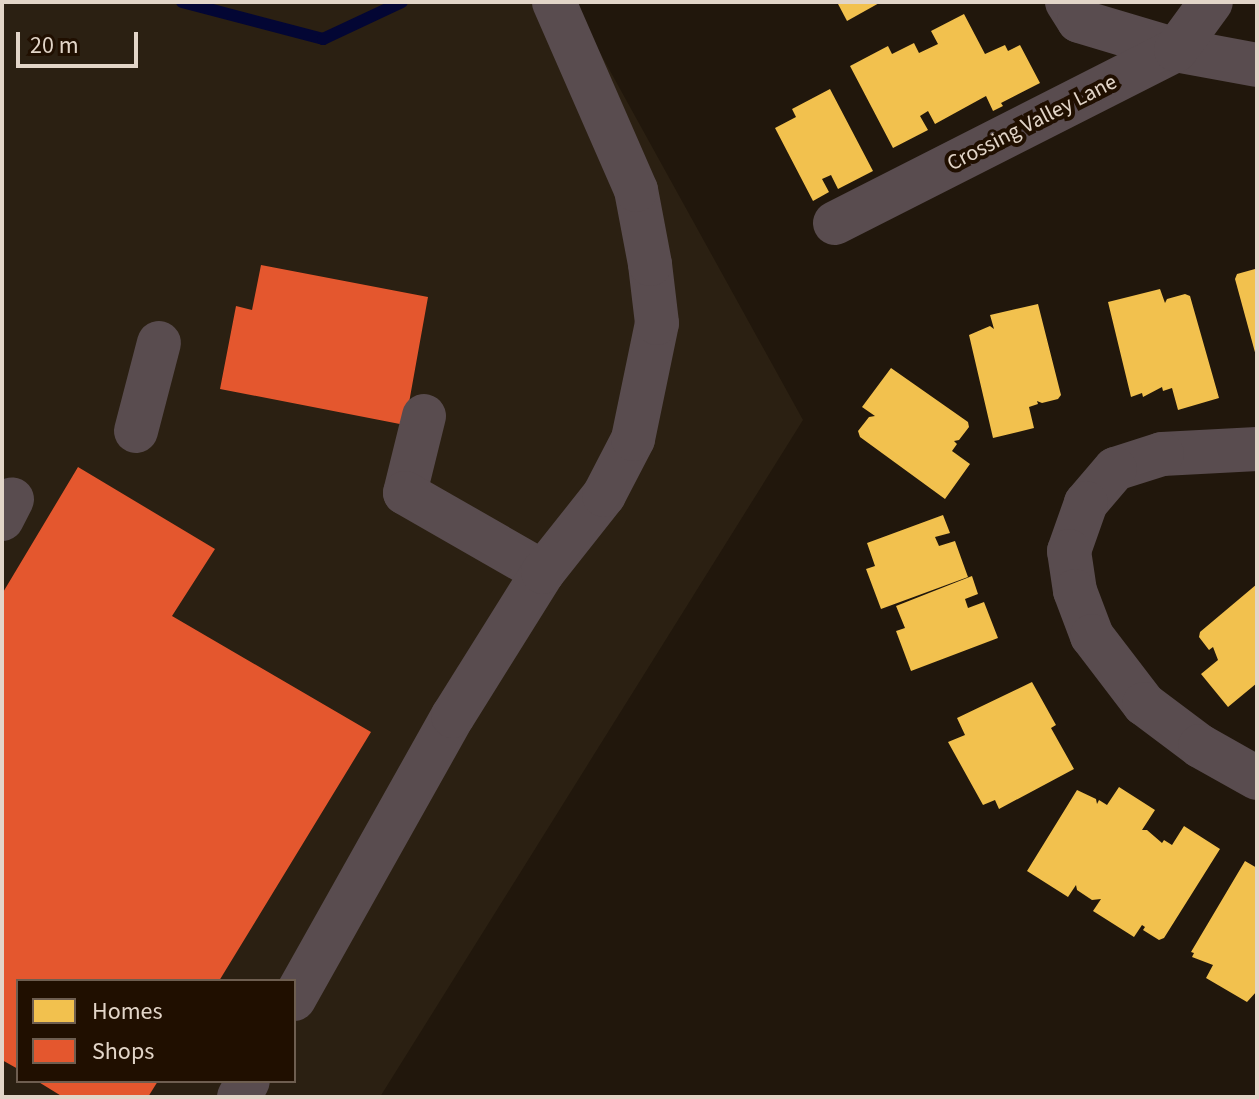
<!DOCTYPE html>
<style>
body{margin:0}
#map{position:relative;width:1259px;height:1099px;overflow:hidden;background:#21170c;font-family:"Source Sans 3",sans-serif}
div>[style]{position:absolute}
.commercial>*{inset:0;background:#2b2012}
.homes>*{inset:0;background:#f2c14e}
.shops>*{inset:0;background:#e4572e}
.stream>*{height:12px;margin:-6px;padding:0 6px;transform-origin:6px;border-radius:6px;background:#030634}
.minor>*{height:44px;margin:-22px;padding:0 22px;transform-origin:22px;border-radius:22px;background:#594c4f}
span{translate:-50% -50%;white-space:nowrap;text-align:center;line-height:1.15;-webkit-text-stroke:8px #200f00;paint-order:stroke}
.street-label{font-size:22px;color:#e2d5c8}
.frame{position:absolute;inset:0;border:4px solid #e2d5c8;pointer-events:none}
.legend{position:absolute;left:16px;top:979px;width:280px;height:104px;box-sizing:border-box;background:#200f00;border:2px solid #6e5e50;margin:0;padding:10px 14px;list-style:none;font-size:24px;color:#e2d5c8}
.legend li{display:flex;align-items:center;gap:16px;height:40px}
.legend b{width:40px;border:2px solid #6e5e50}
.scale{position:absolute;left:16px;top:32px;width:122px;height:36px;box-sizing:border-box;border:4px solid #e2d5c8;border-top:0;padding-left:10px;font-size:24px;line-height:28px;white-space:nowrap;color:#e2d5c8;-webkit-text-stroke:6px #200f00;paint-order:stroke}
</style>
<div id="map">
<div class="commercial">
<div style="clip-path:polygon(evenodd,2px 2px,572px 2px,803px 420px,380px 1097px,2px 1097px,2px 2px,18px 981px,294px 981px,294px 1081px,18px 1081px,18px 981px)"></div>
</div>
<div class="homes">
<div style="clip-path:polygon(837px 2px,881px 2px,847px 21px)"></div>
<div style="clip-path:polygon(964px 14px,985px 54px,1005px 45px,1008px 51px,1020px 45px,1040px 83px,1001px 103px,1003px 106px,993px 111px,986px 96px,935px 124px,928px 111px,920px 116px,928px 130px,893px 148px,850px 66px,888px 46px,892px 54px,914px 43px,919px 53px,938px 44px,931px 31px)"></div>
<div style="clip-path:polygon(830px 89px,873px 171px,838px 189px,831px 175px,822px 179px,829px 192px,813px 201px,775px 128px,796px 117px,792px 109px)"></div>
<div style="clip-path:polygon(1255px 269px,1257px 273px,1256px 356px,1235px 279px,1237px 274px)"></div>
<div style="clip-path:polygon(1160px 289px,1165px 303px,1167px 299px,1185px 294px,1190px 296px,1219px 398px,1178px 410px,1172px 388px,1163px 391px,1162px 387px,1143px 397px,1142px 393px,1131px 397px,1108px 302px)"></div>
<div style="clip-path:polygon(1038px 304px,1061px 395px,1058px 399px,1042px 403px,1037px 401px,1038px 404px,1029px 407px,1034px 428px,993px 438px,969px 335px,990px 326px,994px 329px,990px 315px)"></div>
<div style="clip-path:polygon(891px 368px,968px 422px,969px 427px,959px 440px,954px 441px,957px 444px,952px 451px,970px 464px,945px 499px,860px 437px,858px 431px,869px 417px,875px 416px,862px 407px)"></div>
<div style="clip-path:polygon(943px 515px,950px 533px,935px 537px,939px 546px,955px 541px,968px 577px,881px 609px,866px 569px,875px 566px,867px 543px)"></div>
<div style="clip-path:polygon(972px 576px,978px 594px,965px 599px,968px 608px,984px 602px,998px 638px,911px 671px,896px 631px,905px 628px,896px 606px)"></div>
<div style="clip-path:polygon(1257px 584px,1257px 683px,1228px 707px,1201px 674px,1218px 660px,1213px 647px,1209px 650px,1199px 637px,1200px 632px)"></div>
<div style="clip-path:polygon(1032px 682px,1056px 725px,1051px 728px,1074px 769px,999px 809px,995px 800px,983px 805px,948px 742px,965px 735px,957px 718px)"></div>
<div style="clip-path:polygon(1119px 787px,1155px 810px,1142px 830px,1147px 830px,1162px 843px,1164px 840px,1172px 845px,1184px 826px,1220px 849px,1164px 938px,1159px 940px,1143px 930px,1145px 927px,1142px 925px,1134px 937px,1093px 911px,1101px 899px,1092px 900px,1077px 890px,1076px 885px,1068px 897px,1027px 871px,1077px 790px,1096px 799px,1097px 804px,1099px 800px,1107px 805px)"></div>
<div style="clip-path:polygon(1245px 861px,1257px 868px,1257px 991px,1247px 1002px,1206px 978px,1213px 965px,1192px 957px,1194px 953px,1191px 952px)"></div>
</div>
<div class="shops">
<div style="clip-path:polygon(261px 265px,428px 297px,405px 425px,220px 389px,236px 306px,252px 310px)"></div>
<div style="clip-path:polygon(78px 467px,215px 549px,172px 616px,371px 732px,219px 981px,18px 981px,18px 1069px,2px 1060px,2px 594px)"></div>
<div style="clip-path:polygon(37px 1081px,158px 1081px,148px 1097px,63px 1097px)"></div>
</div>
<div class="stream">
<div style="left:182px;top:2px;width:146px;rotate:14.7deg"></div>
<div style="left:323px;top:39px;width:87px;rotate:-25.1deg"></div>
</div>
<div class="minor">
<div style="left:1067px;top:2px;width:22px;rotate:58deg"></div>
<div style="left:1079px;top:21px;width:101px;rotate:16.6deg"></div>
<div style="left:1176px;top:50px;width:82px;rotate:10.5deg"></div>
<div style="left:835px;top:223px;width:382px;rotate:-26.9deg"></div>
<div style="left:1176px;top:50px;width:59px;rotate:-53.9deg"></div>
<div style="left:424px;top:416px;width:79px;rotate:103.9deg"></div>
<div style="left:405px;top:493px;width:159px;rotate:29.8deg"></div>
<div style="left:136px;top:431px;width:91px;rotate:-75.4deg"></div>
<div style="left:1257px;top:449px;width:95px;rotate:177deg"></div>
<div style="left:1162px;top:454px;width:49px;rotate:162.3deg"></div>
<div style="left:1115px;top:469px;width:45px;rotate:130.5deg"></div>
<div style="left:1086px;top:503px;width:51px;rotate:109.5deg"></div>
<div style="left:1069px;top:551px;width:40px;rotate:81.5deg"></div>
<div style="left:1075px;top:591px;width:48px;rotate:69.3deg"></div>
<div style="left:1092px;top:636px;width:86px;rotate:52.6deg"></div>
<div style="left:1144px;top:704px;width:70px;rotate:36.9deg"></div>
<div style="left:1200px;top:746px;width:65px;rotate:29.3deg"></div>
<div style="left:2px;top:519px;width:22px;rotate:-63deg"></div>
<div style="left:294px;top:999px;width:325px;rotate:-60.7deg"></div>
<div style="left:453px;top:716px;width:170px;rotate:-58deg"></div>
<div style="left:543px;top:572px;width:98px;rotate:-51.6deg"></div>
<div style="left:604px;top:495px;width:63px;rotate:-62.6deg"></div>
<div style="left:633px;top:439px;width:118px;rotate:-78.3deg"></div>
<div style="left:657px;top:323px;width:59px;rotate:-96.8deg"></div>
<div style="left:650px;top:264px;width:75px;rotate:-100.7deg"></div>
<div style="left:636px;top:190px;width:205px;rotate:-113.6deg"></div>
<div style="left:239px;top:1097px;width:18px;rotate:-61deg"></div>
</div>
<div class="street-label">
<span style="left:1032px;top:123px;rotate:-27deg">Crossing Valley Lane</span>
</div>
<div class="frame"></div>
<ul class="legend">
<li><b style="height:22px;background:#f2c14e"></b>Homes</li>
<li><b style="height:22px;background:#e4572e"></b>Shops</li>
</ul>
<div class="scale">20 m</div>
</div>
